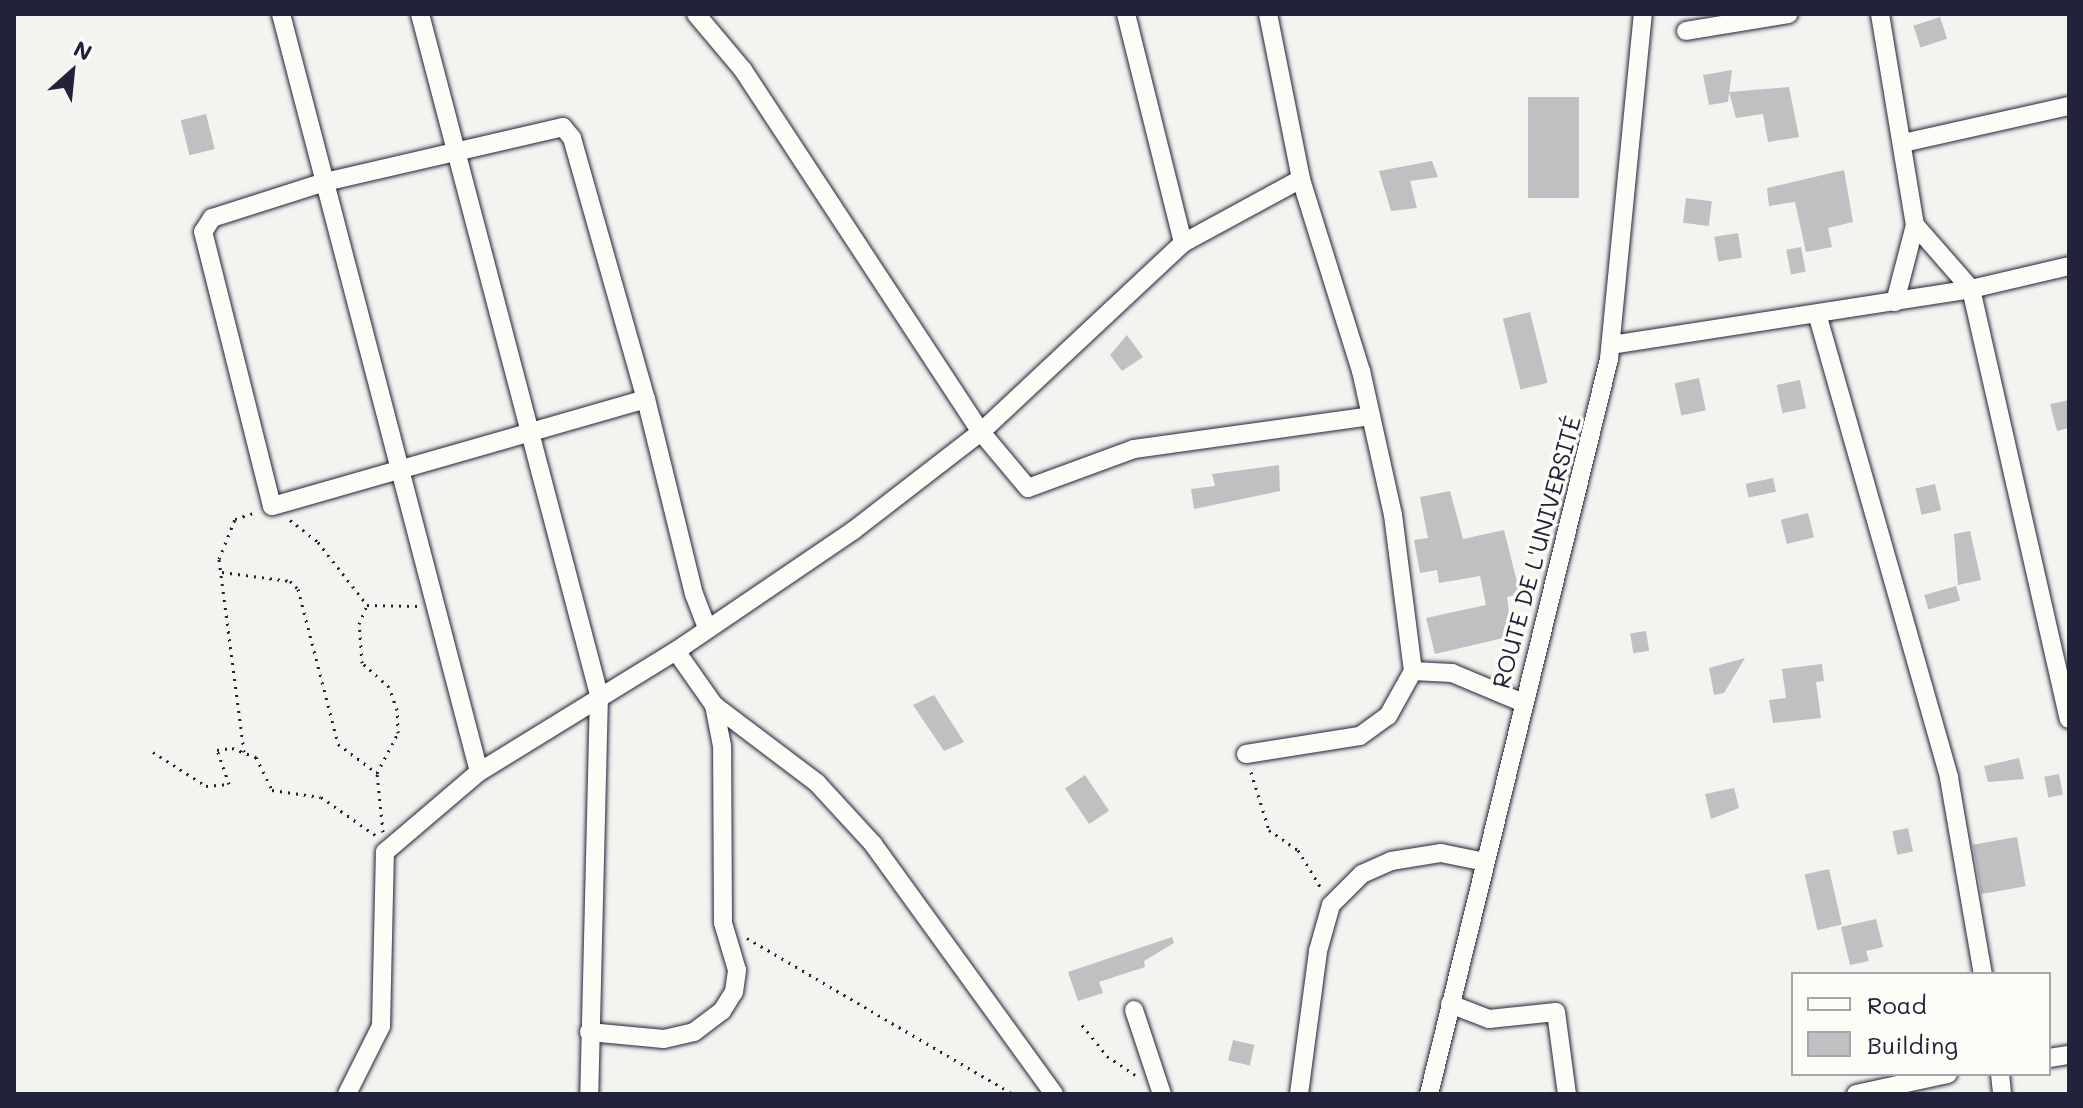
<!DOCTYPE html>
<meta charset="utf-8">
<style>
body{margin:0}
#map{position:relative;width:2083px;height:1108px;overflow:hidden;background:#f4f3ef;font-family:Mali,sans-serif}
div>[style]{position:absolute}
.building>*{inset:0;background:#c0bfc2;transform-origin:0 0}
.path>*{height:3px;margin-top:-1.5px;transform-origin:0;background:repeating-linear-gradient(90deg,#22223b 0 2px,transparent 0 8px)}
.roads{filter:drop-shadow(0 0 2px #22223b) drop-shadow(0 0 2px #22223b)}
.minor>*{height:18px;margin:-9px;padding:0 9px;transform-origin:9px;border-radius:9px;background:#fdfcf7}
span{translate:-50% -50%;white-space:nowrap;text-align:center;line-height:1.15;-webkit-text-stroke:7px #fdfcf7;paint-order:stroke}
.street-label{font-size:24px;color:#22223b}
.frame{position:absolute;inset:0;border:16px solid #22223b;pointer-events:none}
.legend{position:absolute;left:1791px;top:972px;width:260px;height:104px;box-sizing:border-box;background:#fdfcf7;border:2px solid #a5a5ac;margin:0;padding:10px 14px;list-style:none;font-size:24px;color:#22223b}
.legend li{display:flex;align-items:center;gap:16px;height:40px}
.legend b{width:40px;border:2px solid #a5a5ac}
.north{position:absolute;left:32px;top:32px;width:80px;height:80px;-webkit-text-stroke:6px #fdfcf7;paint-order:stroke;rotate:27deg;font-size:22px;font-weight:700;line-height:32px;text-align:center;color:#22223b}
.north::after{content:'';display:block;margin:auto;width:28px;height:36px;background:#22223b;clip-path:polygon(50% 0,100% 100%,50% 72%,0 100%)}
</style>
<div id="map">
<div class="building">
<div style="left:1940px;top:17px;width:23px;height:28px;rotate:72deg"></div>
<div style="clip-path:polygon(1732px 70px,1728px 102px,1709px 105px,1703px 75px)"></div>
<div style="clip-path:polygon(1789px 87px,1799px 137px,1768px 142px,1763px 114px,1736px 118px,1729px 92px)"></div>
<div style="left:1528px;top:97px;width:51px;height:101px"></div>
<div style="left:206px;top:114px;width:36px;height:26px;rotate:76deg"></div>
<div style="clip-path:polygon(1432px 161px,1438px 177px,1410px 181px,1417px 208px,1391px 211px,1379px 171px)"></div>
<div style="clip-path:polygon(1844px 170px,1853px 222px,1828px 228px,1832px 247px,1806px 252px,1795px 202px,1769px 206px,1767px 188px)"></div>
<div style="left:1686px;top:198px;width:26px;height:25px;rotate:7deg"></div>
<div style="left:1738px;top:233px;width:25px;height:24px;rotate:81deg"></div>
<div style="left:1801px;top:247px;width:25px;height:15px;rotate:79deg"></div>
<div style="left:1530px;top:312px;width:73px;height:28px;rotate:76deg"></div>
<div style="clip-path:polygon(1127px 335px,1143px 357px,1122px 371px,1110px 355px)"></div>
<div style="left:1699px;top:378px;width:33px;height:25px;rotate:78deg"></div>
<div style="left:1800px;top:380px;width:29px;height:24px;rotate:78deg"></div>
<div style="clip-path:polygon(2069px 400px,2069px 428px,2057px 431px,2050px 404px)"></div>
<div style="clip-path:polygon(1279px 465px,1280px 491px,1194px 509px,1191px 489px,1215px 486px,1212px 474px)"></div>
<div style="left:1773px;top:478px;width:14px;height:28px;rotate:78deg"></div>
<div style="left:1935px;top:484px;width:27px;height:20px;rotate:77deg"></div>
<div style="clip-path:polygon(1450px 491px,1463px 539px,1504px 530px,1520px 594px,1507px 597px,1512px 636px,1435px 654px,1426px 618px,1486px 605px,1480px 576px,1439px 583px,1437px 570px,1420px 573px,1414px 540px,1428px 538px,1420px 497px)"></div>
<div style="left:1808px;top:513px;width:25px;height:28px;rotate:76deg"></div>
<div style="clip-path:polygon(1970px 531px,1981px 580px,1958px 585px,1954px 534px)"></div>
<div style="left:1956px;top:586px;width:15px;height:33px;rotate:74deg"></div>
<div style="left:1646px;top:631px;width:20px;height:16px;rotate:81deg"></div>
<div style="clip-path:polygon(1745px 658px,1724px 693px,1714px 695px,1709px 668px)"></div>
<div style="clip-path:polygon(1822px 664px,1824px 681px,1816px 682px,1821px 718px,1773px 723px,1769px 700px,1786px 698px,1782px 669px)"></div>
<div style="clip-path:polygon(934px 695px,964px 742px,944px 751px,913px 705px)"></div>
<div style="clip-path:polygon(2019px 758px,2024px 779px,1988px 782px,1984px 766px)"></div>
<div style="left:2059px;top:774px;width:21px;height:15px;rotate:79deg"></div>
<div style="left:1085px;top:775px;width:43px;height:24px;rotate:56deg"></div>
<div style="clip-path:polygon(1734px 788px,1739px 808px,1711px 819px,1705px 794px)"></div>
<div style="left:1908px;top:828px;width:24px;height:16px;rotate:78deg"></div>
<div style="left:2017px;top:837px;width:50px;height:45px;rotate:80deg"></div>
<div style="left:1829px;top:869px;width:57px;height:25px;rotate:77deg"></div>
<div style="clip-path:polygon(1876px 919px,1883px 947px,1866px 951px,1869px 961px,1850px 965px,1841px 927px)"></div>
<div style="clip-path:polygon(1172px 937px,1174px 943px,1144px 961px,1145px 967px,1099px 982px,1103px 993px,1078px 1001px,1068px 972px)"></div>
<div style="left:1233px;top:1040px;width:22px;height:21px;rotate:13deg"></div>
</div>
<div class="path">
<div style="left:290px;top:520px;width:36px;rotate:38deg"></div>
<div style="left:318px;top:542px;width:80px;rotate:52.1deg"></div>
<div style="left:222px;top:572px;width:69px;rotate:7.5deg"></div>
<div style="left:290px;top:581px;width:11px;rotate:45deg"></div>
<div style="left:298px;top:589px;width:160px;rotate:75.5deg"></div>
<div style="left:338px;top:744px;width:49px;rotate:36.6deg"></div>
<div style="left:153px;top:752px;width:63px;rotate:32.7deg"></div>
<div style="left:206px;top:786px;width:23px;rotate:-5deg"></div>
<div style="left:229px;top:784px;width:36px;rotate:-109deg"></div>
<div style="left:217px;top:750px;width:15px;rotate:-8deg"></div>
<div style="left:232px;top:748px;width:26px;rotate:21deg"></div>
<div style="left:256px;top:757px;width:37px;rotate:64deg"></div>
<div style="left:272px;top:790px;width:49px;rotate:8.1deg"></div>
<div style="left:321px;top:797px;width:70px;rotate:35.1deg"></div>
<div style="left:244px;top:752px;width:195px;rotate:-97.4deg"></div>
<div style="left:219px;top:559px;width:43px;rotate:-68.2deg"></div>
<div style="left:235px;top:519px;width:22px;rotate:-18deg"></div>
<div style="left:1251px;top:772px;width:61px;rotate:72.8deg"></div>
<div style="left:1269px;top:830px;width:35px;rotate:35deg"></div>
<div style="left:1298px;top:850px;width:44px;rotate:58.8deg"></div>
<div style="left:383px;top:832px;width:59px;rotate:-95.8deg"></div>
<div style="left:377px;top:773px;width:45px;rotate:-62.3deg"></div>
<div style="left:398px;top:733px;width:23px;rotate:-92deg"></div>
<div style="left:397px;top:710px;width:24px;rotate:-109deg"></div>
<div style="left:389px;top:687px;width:36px;rotate:-138deg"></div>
<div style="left:362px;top:663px;width:39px;rotate:-94deg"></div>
<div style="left:359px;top:624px;width:21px;rotate:-67deg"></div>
<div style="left:367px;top:605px;width:52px;rotate:1.1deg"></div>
<div style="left:747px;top:938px;width:308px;rotate:30.4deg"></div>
<div style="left:1082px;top:1025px;width:40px;rotate:51deg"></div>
<div style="left:1107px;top:1056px;width:34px;rotate:34deg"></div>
</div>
<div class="roads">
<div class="minor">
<div style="left:281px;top:14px;width:783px;rotate:75.36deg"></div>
<div style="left:420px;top:14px;width:704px;rotate:75.27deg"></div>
<div style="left:599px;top:695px;width:399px;rotate:91.4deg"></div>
<div style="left:696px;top:14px;width:73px;rotate:50deg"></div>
<div style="left:743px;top:70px;width:433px;rotate:56.7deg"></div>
<div style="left:981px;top:432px;width:73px;rotate:50deg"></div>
<div style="left:1028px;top:488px;width:113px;rotate:-20.2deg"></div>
<div style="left:1134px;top:449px;width:239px;rotate:-7.9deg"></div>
<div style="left:1126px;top:14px;width:236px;rotate:76deg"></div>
<div style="left:1880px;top:14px;width:214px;rotate:80.6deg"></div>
<div style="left:1915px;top:225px;width:85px;rotate:48.8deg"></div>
<div style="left:1971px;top:289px;width:101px;rotate:-13.2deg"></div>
<div style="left:1686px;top:31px;width:104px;rotate:-9.4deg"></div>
<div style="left:1903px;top:143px;width:170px;rotate:-12.6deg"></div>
<div style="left:1895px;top:302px;width:80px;rotate:-75.4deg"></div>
<div style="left:1818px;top:317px;width:479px;rotate:74.1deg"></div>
<div style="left:1949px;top:778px;width:199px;rotate:80.2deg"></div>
<div style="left:1611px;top:345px;width:364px;rotate:-8.8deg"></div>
<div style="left:1971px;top:289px;width:441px;rotate:77.2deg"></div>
<div style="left:646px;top:399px;width:389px;rotate:164deg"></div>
<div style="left:272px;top:506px;width:283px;rotate:-104.1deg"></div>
<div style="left:203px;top:232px;width:17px;rotate:-57deg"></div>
<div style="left:212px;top:218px;width:119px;rotate:-17.7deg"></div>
<div style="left:325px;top:182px;width:244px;rotate:-13deg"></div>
<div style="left:563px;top:127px;width:14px;rotate:51deg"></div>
<div style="left:572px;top:138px;width:271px;rotate:74.2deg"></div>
<div style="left:646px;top:399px;width:201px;rotate:76.2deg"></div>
<div style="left:694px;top:594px;width:33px;rotate:69deg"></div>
<div style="left:676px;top:651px;width:66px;rotate:54.9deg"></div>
<div style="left:714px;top:705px;width:129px;rotate:37.1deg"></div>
<div style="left:817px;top:783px;width:83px;rotate:47.4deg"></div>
<div style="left:873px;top:844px;width:309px;rotate:54.1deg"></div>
<div style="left:1413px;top:671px;width:39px;rotate:3deg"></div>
<div style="left:1452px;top:673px;width:75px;rotate:22.8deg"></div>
<div style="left:1246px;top:754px;width:115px;rotate:-9deg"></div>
<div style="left:1360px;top:736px;width:34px;rotate:-36deg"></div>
<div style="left:1388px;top:716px;width:51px;rotate:-60.9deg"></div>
<div style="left:1413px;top:671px;width:157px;rotate:-97.3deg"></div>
<div style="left:1393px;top:515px;width:148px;rotate:-102.5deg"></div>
<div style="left:1361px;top:371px;width:201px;rotate:-107.4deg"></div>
<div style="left:1301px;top:179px;width:168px;rotate:-101.3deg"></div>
<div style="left:1450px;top:1004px;width:42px;rotate:21deg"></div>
<div style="left:1489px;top:1019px;width:67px;rotate:-6deg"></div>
<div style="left:1556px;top:1012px;width:83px;rotate:82.4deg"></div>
<div style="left:1134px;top:1010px;width:89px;rotate:71.6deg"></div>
<div style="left:589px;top:1032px;width:75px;rotate:5.3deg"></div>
<div style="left:664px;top:1039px;width:31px;rotate:-13deg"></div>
<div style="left:694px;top:1032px;width:35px;rotate:-37deg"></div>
<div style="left:722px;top:1011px;width:22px;rotate:-58deg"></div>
<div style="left:734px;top:992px;width:22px;rotate:-82deg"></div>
<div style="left:737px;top:970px;width:49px;rotate:-106.6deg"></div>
<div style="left:723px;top:923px;width:177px;rotate:-90.3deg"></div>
<div style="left:722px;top:746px;width:42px;rotate:-101deg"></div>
<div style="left:2049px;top:1058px;width:20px;rotate:-9deg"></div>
<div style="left:2000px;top:1074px;width:20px;rotate:84deg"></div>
<div style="left:347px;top:1094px;width:76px;rotate:-63.4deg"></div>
<div style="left:381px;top:1026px;width:174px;rotate:-88.7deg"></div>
<div style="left:385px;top:852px;width:123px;rotate:-40.4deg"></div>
<div style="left:479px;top:772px;width:231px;rotate:-31.6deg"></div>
<div style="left:676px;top:651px;width:215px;rotate:-34.2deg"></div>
<div style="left:854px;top:530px;width:160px;rotate:-37.7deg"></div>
<div style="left:981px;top:432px;width:277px;rotate:-43.1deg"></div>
<div style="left:1183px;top:243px;width:134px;rotate:-28.5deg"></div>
<div style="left:1299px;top:1094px;width:144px;rotate:-82.4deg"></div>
<div style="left:1318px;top:951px;width:48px;rotate:-74.2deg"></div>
<div style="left:1331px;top:905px;width:44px;rotate:-45deg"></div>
<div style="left:1362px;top:874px;width:32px;rotate:-24deg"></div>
<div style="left:1391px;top:861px;width:51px;rotate:-9.1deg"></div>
<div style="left:1441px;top:853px;width:45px;rotate:11.6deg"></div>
<div style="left:1429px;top:1094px;width:757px;rotate:-76.24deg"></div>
<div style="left:1609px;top:359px;width:347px;rotate:-84.4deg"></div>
<div style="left:1856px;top:1094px;width:94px;rotate:-12.3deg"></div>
</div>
</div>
<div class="street-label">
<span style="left:1536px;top:552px;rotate:-75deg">ROUTE DE L'UNIVERSITÉ</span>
</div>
<div class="frame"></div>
<ul class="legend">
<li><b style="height:10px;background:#fdfcf7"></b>Road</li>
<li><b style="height:22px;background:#c0bfc2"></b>Building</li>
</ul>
<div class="north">N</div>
</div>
